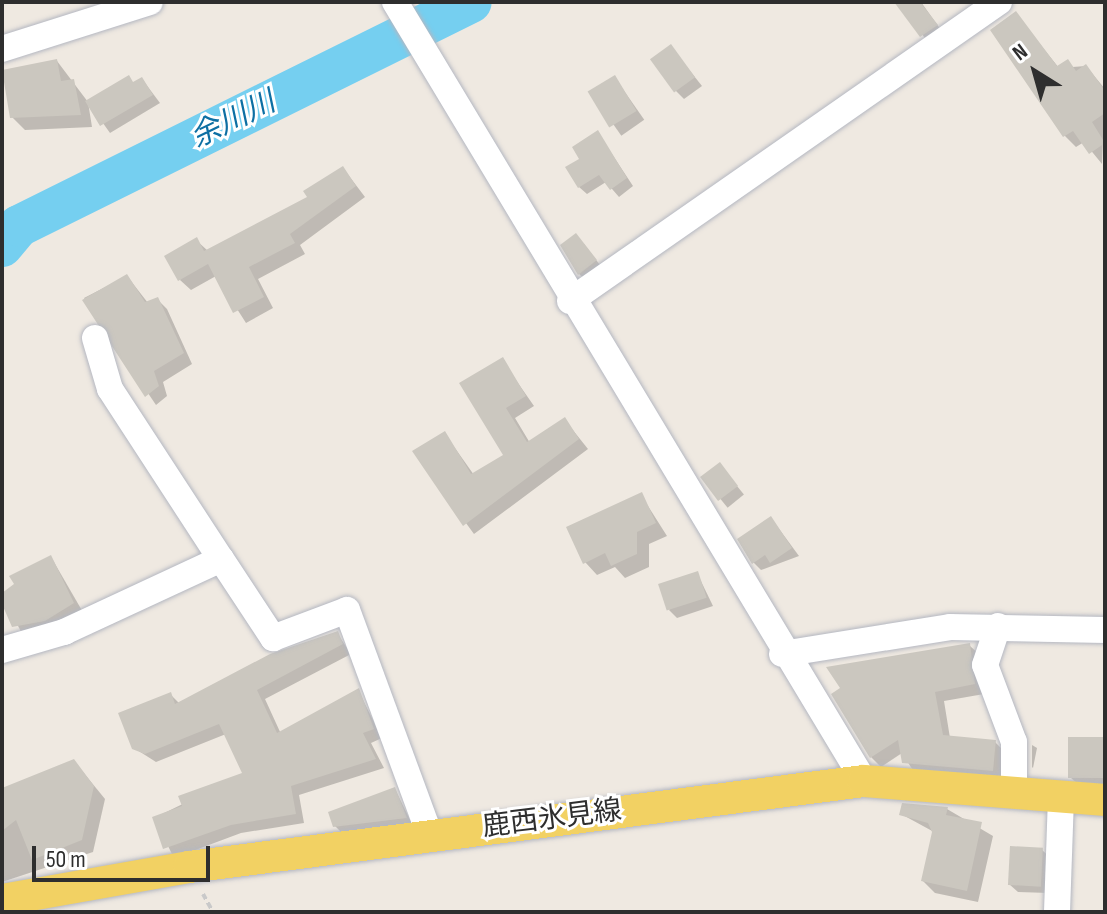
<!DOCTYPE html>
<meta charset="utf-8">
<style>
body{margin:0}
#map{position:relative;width:1107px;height:914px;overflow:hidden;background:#efe9e1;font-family:"Sofia Sans Condensed","Noto Sans JP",sans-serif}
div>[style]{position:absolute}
.shadow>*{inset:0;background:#0003;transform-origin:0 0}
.river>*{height:42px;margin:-21px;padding:0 21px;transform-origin:21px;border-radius:21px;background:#75cff0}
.building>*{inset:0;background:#cbc7bf;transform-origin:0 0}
.path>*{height:4px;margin-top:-2px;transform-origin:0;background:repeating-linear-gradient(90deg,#c9c9c9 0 6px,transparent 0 10px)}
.roads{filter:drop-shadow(0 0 2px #b4b7c1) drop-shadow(0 0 2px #b4b7c1)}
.minor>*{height:26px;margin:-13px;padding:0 13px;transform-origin:13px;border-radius:13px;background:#fff}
.major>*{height:32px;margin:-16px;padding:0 16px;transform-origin:16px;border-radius:16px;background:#f2d163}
span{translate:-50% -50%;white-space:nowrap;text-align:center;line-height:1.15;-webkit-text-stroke:6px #fff;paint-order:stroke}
.street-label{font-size:28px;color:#2e2e2e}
.water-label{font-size:30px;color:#0d6fa3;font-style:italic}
.frame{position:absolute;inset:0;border:4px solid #2e2e2e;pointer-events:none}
.north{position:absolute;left:995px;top:32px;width:80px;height:80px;-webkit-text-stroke:6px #fff;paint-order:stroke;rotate:323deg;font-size:22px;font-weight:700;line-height:32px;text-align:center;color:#2e2e2e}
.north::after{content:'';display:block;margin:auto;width:28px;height:36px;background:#2e2e2e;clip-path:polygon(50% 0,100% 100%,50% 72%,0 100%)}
.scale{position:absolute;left:32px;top:846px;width:178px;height:36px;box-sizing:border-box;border:4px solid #2e2e2e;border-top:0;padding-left:10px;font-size:24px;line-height:28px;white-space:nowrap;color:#2e2e2e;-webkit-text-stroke:6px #fff;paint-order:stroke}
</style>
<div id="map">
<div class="shadow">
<div style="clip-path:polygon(897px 2px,921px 2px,946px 37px,932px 47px)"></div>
<div style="clip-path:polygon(1016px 14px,1059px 68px,1086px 66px,1105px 89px,1102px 164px,1084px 142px,1076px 147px,1065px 136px)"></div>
<div style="clip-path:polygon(671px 47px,702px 86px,684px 99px,676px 91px)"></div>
<div style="clip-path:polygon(57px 61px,88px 102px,142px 79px,160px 103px,110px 133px,88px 102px,92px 127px,25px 130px,12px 117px)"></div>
<div style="left:615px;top:78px;width:51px;height:28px;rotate:55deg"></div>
<div style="clip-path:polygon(598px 133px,633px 186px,619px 197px,606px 182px,587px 194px,579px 187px,581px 159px)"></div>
<div style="clip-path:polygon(343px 168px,365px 197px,300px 245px,305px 254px,258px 279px,273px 308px,246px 323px,216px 276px,191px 290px,180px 280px,196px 240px,208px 251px,310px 198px)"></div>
<div style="clip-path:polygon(584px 244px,603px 269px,587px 281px,579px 274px)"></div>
<div style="clip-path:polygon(127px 276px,148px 303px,157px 299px,167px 309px,192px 364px,163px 382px,167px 396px,156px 405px,84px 298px)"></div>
<div style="clip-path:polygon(502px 360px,534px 406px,515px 418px,530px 443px,564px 419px,588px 449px,474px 534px,414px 452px,445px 434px,474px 475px,506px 456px)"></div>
<div style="left:720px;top:465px;width:38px;height:21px;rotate:51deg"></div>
<div style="clip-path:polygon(641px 495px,667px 536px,649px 544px,649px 567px,625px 578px,615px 567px,597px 575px,585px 562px)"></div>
<div style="clip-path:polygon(771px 518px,799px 556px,761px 570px,753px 562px)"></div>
<div style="clip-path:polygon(51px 557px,84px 614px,24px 637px,2px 596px)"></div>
<div style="clip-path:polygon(697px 573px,713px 606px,677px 618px,669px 610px)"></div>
<div style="clip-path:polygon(337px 633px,351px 654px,265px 699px,281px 734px,358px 690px,382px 738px,371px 743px,384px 768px,299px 795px,304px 823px,241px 833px,174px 858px,154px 818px,244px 774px,226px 734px,156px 762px,134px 748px,170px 694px,180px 704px)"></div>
<div style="clip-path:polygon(970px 646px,980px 655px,984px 694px,944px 701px,950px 738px,995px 742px,1005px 752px,1002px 780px,914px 772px,902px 753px,881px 767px,871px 757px)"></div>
<div style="clip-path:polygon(1105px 739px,1105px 789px,1082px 788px,1070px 777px)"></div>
<div style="clip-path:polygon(1032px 745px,1037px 748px,1033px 768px,1032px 767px)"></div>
<div style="clip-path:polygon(74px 761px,105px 799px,93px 852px,2px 882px,2px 791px)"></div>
<div style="clip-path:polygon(395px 789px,412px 824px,342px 833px,335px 826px)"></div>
<div style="clip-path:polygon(947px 809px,993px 836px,978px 902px,935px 893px,923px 881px,934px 832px,901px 814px)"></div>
<div style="clip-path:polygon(1042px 850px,1051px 858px,1049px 893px,1018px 892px,1009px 884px)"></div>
</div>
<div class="river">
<div style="left:2px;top:246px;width:26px;rotate:-50deg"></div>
<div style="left:19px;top:226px;width:504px;rotate:-26.36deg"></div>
</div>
<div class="building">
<div style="clip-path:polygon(894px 2px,920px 2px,938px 25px,920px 37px)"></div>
<div style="clip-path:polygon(1016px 11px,1057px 66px,1068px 59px,1076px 71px,1086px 64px,1105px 91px,1105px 113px,1092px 122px,1105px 143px,1089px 154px,1073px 131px,1063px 137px,990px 30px)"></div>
<div style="left:671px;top:44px;width:41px;height:26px;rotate:54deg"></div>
<div style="clip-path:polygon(57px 59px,61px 81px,74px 79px,81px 115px,10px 118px,2px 70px)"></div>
<div style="clip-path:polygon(129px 75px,133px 82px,142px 77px,153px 95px,100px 126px,85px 101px)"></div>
<div style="left:615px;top:75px;width:42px;height:32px;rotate:59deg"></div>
<div style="clip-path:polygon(598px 130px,627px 178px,610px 190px,599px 175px,578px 188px,565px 167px,579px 159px,572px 147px)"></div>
<div style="clip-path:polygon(343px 166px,356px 186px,290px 234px,295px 243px,249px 267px,264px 297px,233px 313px,208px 264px,178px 281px,164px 256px,197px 237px,204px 251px,307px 197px,303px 191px)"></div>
<div style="clip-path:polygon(576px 233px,597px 260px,578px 275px,560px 245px)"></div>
<div style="clip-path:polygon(127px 274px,145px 302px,158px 297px,184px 353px,154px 371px,159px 386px,145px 397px,82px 300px)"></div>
<div style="clip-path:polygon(503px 357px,526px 396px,506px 408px,527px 442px,565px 417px,579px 439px,463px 526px,412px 451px,445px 431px,471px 474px,503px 455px,459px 383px)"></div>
<div style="left:720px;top:462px;width:30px;height:25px;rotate:53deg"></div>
<div style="clip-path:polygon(642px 492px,656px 523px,637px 532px,637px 554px,611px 566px,605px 553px,583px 564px,566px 527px)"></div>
<div style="clip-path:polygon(771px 516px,792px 548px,770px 563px,765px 555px,752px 564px,737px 539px)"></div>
<div style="clip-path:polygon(51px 555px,74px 603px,45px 621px,12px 627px,2px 604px,2px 593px,14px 584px,9px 576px)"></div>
<div style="left:698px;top:571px;width:28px;height:42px;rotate:72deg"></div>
<div style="clip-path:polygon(338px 631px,343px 644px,257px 690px,277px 733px,359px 688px,374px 729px,363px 733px,376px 759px,291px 786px,296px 814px,231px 825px,163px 849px,152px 817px,182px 806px,178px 796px,242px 773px,219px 724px,145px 754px,132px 749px,118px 713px,171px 692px,175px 704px,270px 654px)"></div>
<div style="clip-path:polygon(970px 643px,975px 684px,935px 692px,943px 735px,996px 740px,993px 771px,902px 763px,898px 740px,870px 758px,831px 694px,840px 688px,826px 667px)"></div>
<div style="left:1105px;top:737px;width:41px;height:37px;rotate:90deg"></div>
<div style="clip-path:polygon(74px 759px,94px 786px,82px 840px,32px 860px,16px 820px,2px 831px,2px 788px)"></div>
<div style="clip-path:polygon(395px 787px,407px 818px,333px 827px,328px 812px)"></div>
<div style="clip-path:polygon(902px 803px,948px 807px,946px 815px,982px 822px,967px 891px,921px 881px,932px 832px,928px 823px,899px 815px)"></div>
<div style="left:1010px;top:846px;width:33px;height:39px;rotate:3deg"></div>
</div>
<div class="path">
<div style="left:203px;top:894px;width:21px;rotate:61deg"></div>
</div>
<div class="roads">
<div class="minor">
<div style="left:395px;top:2px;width:909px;rotate:58.95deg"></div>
<div style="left:2px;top:49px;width:155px;rotate:-17.6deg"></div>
<div style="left:570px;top:301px;width:523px;rotate:-34.88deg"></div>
<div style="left:95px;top:338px;width:53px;rotate:73.6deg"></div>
<div style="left:110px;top:389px;width:203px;rotate:56.9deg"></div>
<div style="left:998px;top:626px;width:41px;rotate:108.4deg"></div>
<div style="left:985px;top:665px;width:82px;rotate:69.4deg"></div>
<div style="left:1014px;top:742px;width:51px;rotate:90deg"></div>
<div style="left:2px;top:650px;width:65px;rotate:-16.2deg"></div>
<div style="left:64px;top:632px;width:173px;rotate:-24.9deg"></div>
<div style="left:221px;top:559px;width:95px;rotate:56.6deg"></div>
<div style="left:273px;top:638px;width:79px;rotate:-20.7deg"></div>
<div style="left:347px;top:610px;width:240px;rotate:69.8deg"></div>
<div style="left:782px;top:654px;width:170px;rotate:-9.1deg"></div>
<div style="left:950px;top:627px;width:155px;rotate:1.1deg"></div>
<div style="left:1057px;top:912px;width:113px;rotate:-88deg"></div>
</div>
<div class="major">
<div style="left:2px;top:900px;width:190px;rotate:-10deg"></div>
<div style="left:189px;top:867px;width:680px;rotate:-7.26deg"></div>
<div style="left:864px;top:781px;width:242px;rotate:4.5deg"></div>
</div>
</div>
<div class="street-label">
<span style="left:552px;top:819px;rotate:-7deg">鹿西氷見線</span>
</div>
<div class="water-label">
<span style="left:233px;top:120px;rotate:-26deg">余川川</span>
</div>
<div class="frame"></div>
<div class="north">N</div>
<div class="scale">50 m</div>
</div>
